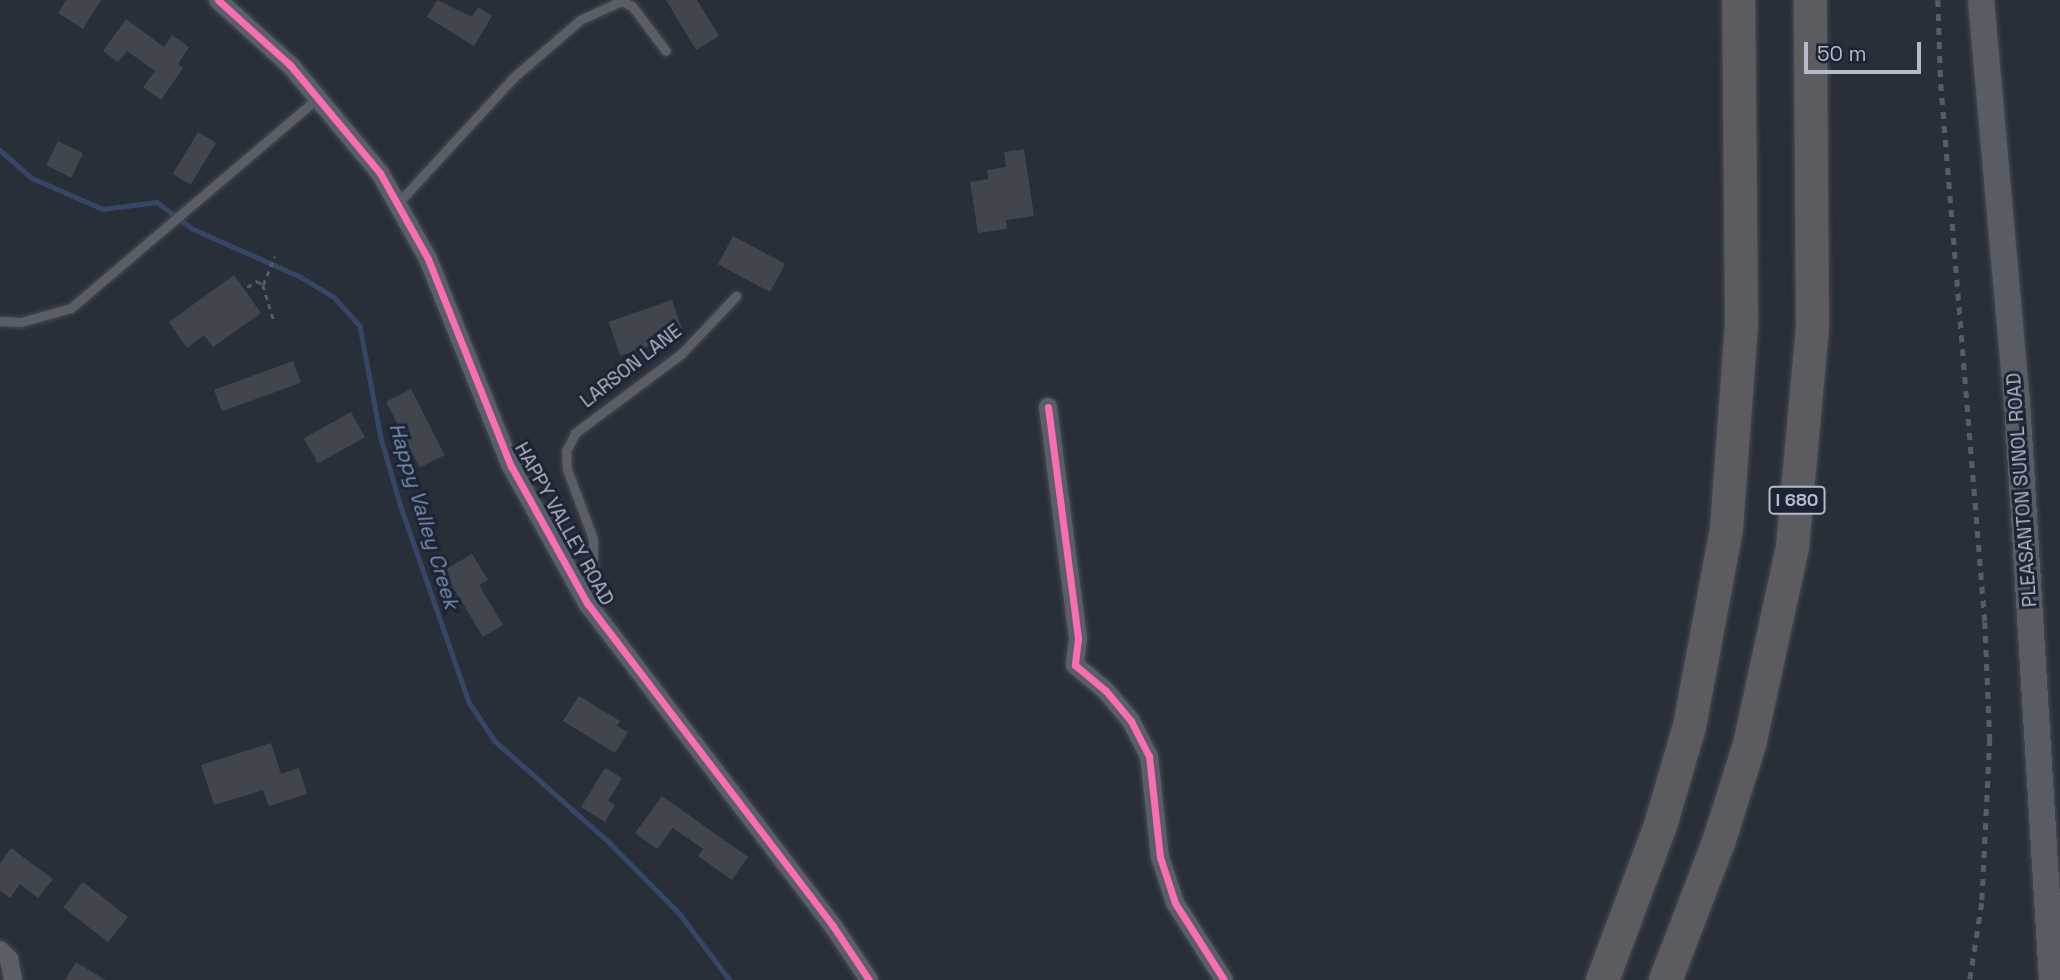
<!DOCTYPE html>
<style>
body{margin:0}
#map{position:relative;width:2060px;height:980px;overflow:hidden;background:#292f39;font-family:"Space Grotesk",sans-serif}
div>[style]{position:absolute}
.stream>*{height:4.5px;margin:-2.25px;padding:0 2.25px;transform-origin:2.25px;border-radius:2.25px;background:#364765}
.building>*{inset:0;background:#41464e;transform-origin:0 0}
.path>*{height:2.5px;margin-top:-1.25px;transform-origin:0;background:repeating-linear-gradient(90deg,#575c64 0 5px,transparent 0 10px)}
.roads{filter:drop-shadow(0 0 2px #464a51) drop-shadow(0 0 2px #464a51)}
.lane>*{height:9px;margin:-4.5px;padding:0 4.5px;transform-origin:4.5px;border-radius:4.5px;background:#5a5e66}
.street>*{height:18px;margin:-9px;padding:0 9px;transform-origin:9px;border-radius:9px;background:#5a5e66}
.secondary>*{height:26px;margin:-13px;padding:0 13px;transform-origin:13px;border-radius:13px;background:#585c65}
.highway>*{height:33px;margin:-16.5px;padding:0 16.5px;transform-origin:16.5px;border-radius:16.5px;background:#5a5c60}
.rail>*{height:4.5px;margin-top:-2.25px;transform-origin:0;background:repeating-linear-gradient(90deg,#585c64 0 7px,transparent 0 14px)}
.cycleway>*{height:7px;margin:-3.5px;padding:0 3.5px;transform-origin:3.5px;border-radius:3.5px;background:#f96db3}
span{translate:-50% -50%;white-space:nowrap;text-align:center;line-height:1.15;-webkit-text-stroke:6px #1c2434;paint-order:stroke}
.shield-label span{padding:2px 5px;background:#1c2434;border:2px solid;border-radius:5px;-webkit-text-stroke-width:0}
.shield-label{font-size:18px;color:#b3baca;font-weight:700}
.street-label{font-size:19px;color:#b3baca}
.water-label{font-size:21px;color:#798eb2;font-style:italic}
.scale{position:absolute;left:1804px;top:42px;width:117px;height:32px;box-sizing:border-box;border:4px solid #b3baca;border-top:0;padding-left:9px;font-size:21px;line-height:24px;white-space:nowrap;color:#b3baca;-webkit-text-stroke:5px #1c2434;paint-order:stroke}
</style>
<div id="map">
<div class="stream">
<div style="left:0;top:150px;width:43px;rotate:41.2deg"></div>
<div style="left:32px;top:178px;width:77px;rotate:23.6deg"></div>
<div style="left:103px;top:209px;width:54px;rotate:-7.4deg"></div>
<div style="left:157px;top:202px;width:45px;rotate:36.9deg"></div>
<div style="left:193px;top:229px;width:116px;rotate:23.9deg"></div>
<div style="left:299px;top:276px;width:41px;rotate:31deg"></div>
<div style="left:334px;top:297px;width:39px;rotate:48deg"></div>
<div style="left:360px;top:326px;width:114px;rotate:79.4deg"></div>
<div style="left:381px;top:438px;width:69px;rotate:73.9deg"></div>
<div style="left:400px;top:504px;width:210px;rotate:70.8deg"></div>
<div style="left:469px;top:702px;width:47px;rotate:56.3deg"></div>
<div style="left:495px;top:741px;width:151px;rotate:41.5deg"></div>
<div style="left:608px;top:841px;width:103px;rotate:45.4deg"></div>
<div style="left:680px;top:914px;width:83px;rotate:52.9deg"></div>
</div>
<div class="building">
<div style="clip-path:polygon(66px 0,101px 0,83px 29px,58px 13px)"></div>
<div style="clip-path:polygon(437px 0,472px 17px,478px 7px,492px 16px,474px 46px,427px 17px)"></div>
<div style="clip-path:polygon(666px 0,697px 0,719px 36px,696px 50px)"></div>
<div style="clip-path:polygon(126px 19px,164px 47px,172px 35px,189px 47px,178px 64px,183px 68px,161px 100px,143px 87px,155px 71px,127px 51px,118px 62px,103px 51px)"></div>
<div style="left:198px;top:132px;width:21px;height:49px;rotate:31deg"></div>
<div style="left:58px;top:141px;width:28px;height:27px;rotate:26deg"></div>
<div style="clip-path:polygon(1024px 149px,1034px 216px,1006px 220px,1007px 229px,978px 233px,970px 182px,988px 179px,987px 170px,1006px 167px,1004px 152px)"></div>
<div style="left:733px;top:236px;width:59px;height:32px;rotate:28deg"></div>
<div style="clip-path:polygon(234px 275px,261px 313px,213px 347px,204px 335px,187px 348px,169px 322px)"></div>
<div style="left:672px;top:300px;width:36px;height:67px;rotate:71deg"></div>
<div style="left:293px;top:361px;width:23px;height:84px;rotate:70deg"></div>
<div style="left:411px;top:389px;width:74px;height:28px;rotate:63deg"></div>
<div style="left:351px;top:412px;width:29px;height:54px;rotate:61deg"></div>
<div style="clip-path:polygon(472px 554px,488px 580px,479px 585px,503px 625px,483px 637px,443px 571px)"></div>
<div style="clip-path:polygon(579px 696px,620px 721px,617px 726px,628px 732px,615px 753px,563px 721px)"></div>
<div style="clip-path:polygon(271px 743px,281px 774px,299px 768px,307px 794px,269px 806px,263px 790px,214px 805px,201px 765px)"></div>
<div style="clip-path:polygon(605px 768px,622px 778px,608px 801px,615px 805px,605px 822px,581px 807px)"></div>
<div style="clip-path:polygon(662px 796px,748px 857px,732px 880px,698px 856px,703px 849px,673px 828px,657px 849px,635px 833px)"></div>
<div style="clip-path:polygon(11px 848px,53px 879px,38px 898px,20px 884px,10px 898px,0 891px,0 863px)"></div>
<div style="left:83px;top:882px;width:57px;height:32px;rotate:38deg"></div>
<div style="clip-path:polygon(76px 962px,105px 980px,65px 980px)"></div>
</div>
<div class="path">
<div style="left:263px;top:285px;width:31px;rotate:-68deg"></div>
<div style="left:247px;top:287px;width:12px;rotate:-31deg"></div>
<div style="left:257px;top:281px;width:7px;rotate:34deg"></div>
<div style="left:263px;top:285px;width:38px;rotate:73deg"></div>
</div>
<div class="roads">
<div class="lane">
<div style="left:399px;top:202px;width:170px;rotate:-47.4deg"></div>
<div style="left:514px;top:77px;width:87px;rotate:-40.8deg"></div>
<div style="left:580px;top:20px;width:45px;rotate:-24.9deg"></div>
<div style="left:621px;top:1px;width:12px;rotate:24deg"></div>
<div style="left:632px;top:6px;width:56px;rotate:52.9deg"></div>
<div style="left:0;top:321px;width:21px;rotate:3deg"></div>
<div style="left:21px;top:322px;width:52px;rotate:-15.6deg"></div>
<div style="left:71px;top:308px;width:324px;rotate:-40.4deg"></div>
<div style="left:577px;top:587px;width:26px;rotate:-53deg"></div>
<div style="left:593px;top:566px;width:27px;rotate:-90deg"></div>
<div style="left:593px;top:539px;width:75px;rotate:-110.4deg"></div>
<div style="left:567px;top:469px;width:18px;rotate:-93deg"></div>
<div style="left:566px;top:451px;width:20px;rotate:-63deg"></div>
<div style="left:575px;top:433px;width:132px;rotate:-36.7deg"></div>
<div style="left:681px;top:354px;width:80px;rotate:-46.5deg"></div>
</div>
<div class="street">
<div style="left:218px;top:0;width:97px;rotate:42.1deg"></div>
<div style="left:290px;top:65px;width:141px;rotate:50.2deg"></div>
<div style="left:380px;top:173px;width:98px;rotate:60.8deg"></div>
<div style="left:428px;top:259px;width:223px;rotate:68.2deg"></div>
<div style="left:511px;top:466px;width:157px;rotate:61deg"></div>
<div style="left:587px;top:603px;width:406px;rotate:52.7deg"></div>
<div style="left:833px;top:926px;width:65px;rotate:56.3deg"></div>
<div style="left:1048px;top:407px;width:234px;rotate:82.6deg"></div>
<div style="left:1078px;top:639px;width:26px;rotate:97deg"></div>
<div style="left:1075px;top:665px;width:40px;rotate:40deg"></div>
<div style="left:1106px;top:691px;width:39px;rotate:50deg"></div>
<div style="left:1131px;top:721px;width:39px;rotate:63deg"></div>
<div style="left:1149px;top:756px;width:102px;rotate:83.8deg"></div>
<div style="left:1160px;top:857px;width:48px;rotate:71.9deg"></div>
<div style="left:1175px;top:903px;width:91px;rotate:57.5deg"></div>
<div style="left:0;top:950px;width:13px;rotate:45deg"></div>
<div style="left:9px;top:959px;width:21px;rotate:79deg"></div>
</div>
<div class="secondary">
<div style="left:1981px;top:0;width:403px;rotate:84.9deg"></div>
<div style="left:2017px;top:401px;width:580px;rotate:86.54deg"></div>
</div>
<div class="highway">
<div style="left:1602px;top:980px;width:165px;rotate:-69.5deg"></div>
<div style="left:1660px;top:825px;width:103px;rotate:-73.7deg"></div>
<div style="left:1689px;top:726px;width:201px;rotate:-79.4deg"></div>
<div style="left:1726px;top:528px;width:205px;rotate:-85.8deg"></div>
<div style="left:1741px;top:324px;width:324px;rotate:-90.5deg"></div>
<div style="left:1665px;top:980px;width:148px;rotate:-69deg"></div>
<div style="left:1718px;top:842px;width:103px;rotate:-72.4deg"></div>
<div style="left:1749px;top:744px;width:203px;rotate:-77.7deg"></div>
<div style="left:1792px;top:546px;width:220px;rotate:-84.8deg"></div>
<div style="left:1812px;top:327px;width:327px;rotate:-90.4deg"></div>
</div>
</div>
<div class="rail">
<div style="left:1938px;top:0;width:84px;rotate:88deg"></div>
<div style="left:1941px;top:84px;width:540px;rotate:85.32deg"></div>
<div style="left:1985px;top:622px;width:117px;rotate:87.6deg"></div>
<div style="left:1990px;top:739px;width:164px;rotate:92.8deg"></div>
<div style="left:1982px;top:903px;width:78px;rotate:98.9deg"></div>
</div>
<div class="cycleway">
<div style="left:218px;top:0;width:97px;rotate:42.1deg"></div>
<div style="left:290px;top:65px;width:141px;rotate:50.2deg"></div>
<div style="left:380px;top:173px;width:98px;rotate:60.8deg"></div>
<div style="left:428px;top:259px;width:223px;rotate:68.2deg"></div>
<div style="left:511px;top:466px;width:157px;rotate:61deg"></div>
<div style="left:587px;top:603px;width:406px;rotate:52.7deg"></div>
<div style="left:833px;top:926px;width:65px;rotate:56.3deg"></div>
<div style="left:1048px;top:407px;width:234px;rotate:82.6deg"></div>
<div style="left:1078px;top:639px;width:26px;rotate:97deg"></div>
<div style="left:1075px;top:665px;width:40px;rotate:40deg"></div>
<div style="left:1106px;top:691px;width:39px;rotate:50deg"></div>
<div style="left:1131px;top:721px;width:39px;rotate:63deg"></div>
<div style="left:1149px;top:756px;width:102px;rotate:83.8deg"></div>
<div style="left:1160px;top:857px;width:48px;rotate:71.9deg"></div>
<div style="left:1175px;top:903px;width:91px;rotate:57.5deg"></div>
</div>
<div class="shield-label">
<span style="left:1797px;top:500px">I 680</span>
</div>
<div class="street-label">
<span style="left:631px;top:366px;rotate:-38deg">LARSON LANE</span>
<span style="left:2022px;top:490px;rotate:-94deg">PLEASANTON SUNOL ROAD</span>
<span style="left:564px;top:524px;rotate:61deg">HAPPY VALLEY ROAD</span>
</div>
<div class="water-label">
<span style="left:424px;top:516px;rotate:73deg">Happy Valley Creek</span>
</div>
<div class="scale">50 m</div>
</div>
